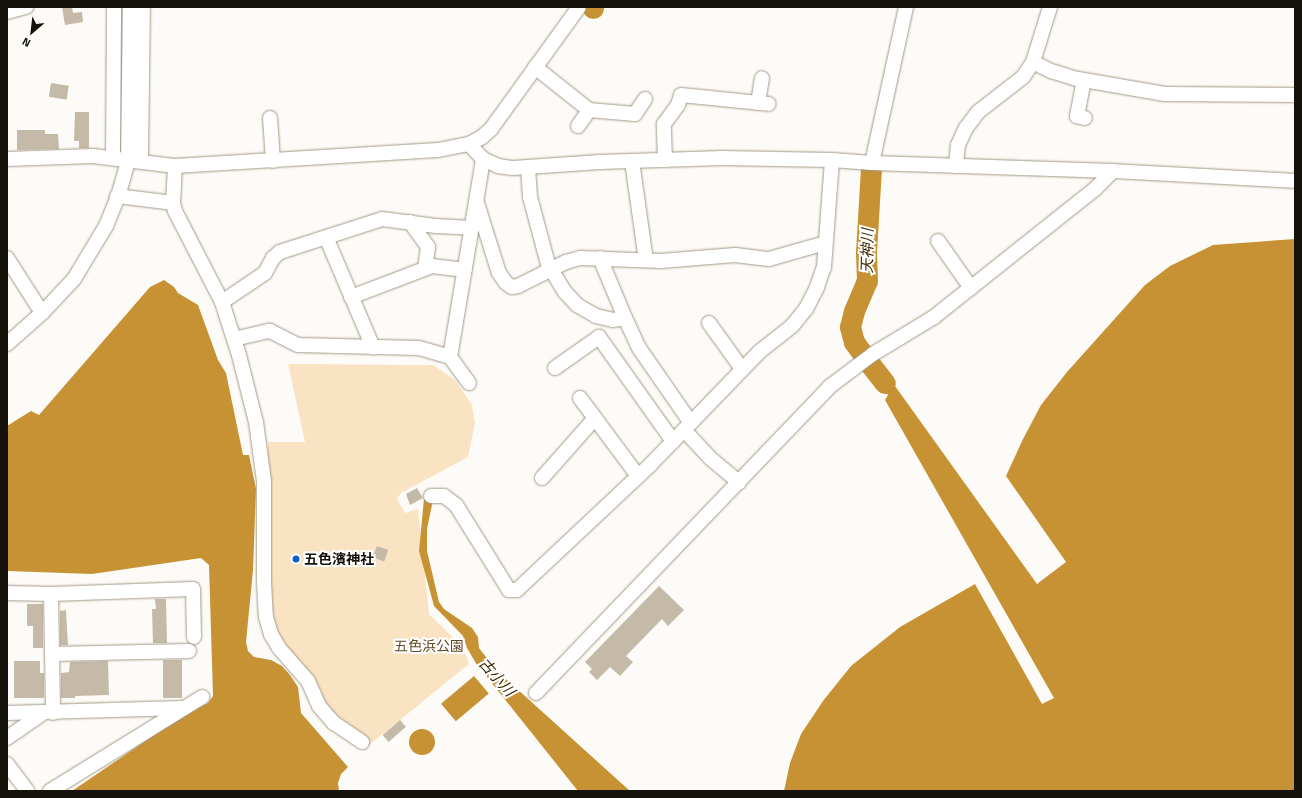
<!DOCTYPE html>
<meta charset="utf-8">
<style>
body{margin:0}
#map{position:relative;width:1302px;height:798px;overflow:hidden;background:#fdfbf7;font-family:"Titillium Web","Noto Sans JP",sans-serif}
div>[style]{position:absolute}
.green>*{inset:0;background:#f9e3c3}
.water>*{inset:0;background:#c79233;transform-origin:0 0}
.round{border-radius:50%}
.river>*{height:21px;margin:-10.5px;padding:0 10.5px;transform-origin:10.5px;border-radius:10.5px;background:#c79233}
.building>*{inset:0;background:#c5b9a8;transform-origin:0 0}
.roads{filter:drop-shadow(0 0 1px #a39887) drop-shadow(0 0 1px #a39887)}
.minor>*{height:14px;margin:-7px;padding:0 7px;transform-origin:7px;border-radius:7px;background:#fff}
.dots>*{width:11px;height:11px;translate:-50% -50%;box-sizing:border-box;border:2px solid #fff;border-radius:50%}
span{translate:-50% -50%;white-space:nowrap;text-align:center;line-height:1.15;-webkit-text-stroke:4px #fff;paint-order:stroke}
.poi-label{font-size:14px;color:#15110b;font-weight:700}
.left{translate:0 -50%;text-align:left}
.park-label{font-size:14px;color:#604923}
.water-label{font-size:15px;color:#3d2800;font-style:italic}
.frame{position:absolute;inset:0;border:8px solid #15110b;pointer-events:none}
.north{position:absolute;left:12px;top:12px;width:40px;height:40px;-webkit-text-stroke:3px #fff;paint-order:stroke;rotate:208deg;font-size:11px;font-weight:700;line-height:16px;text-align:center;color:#15110b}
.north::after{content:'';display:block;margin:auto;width:14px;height:18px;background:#15110b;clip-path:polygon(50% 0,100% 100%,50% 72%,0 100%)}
</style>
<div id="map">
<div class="green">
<div style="clip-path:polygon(288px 364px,433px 365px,455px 380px,472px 405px,475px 423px,468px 457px,401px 493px,397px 499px,405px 513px,418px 509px,429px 614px,463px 647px,469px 664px,369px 745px,340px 722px,324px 705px,277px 635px,271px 613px,267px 499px,268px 442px,305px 442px)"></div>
</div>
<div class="water">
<div style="clip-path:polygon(1295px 239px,1295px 791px,784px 791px,790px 763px,801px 734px,823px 701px,851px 666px,900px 627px,975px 584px,1042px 704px,1054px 698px,885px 400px,888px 395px,881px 385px,890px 379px,1037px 584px,1066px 562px,1006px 476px,1023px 439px,1041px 405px,1067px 372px,1145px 285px,1170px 266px,1213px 245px)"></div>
<div style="clip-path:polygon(164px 280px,174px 287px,178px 293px,198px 305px,218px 360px,226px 373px,243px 455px,249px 455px,256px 489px,253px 570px,246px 642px,248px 651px,254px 657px,271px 660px,282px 666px,290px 675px,298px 687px,301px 713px,348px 767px,341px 774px,338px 783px,339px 791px,72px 791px,185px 714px,208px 703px,213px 696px,209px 565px,201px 558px,92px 574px,7px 571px,7px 426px,31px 411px,39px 415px,150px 287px)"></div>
<div style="clip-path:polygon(424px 499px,433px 500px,427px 529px,427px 551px,439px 602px,444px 609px,472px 628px,478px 637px,479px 648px,496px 670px,630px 791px,578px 791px,487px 677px,487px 667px,481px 662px,477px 665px,467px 648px,463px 636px,434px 606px,419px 551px)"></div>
<div style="left:474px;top:676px;width:23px;height:43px;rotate:50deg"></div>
<div class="round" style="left:409px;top:729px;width:26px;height:26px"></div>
</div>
<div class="river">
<div style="left:593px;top:8px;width:1px;rotate:-90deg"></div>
<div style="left:862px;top:353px;width:14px;rotate:-126deg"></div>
<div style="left:854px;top:342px;width:16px;rotate:-105deg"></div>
<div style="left:850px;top:327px;width:16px;rotate:-76deg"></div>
<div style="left:854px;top:311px;width:33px;rotate:-67deg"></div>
<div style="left:867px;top:281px;width:29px;rotate:-92deg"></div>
<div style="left:866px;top:252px;width:84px;rotate:-86.6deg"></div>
<div style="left:870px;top:364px;width:24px;rotate:52deg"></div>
</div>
<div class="building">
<div style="clip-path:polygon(62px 7px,72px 7px,73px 13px,82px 12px,83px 22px,65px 25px)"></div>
<div style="left:51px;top:83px;width:18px;height:14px;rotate:9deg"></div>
<div style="clip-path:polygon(75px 112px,89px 112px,89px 148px,79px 148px,79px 141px,74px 141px)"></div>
<div style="clip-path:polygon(17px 130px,45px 130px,45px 134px,58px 134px,59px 149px,17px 150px)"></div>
<div style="clip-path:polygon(417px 488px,423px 498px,410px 505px,406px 494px)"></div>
<div style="left:377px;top:546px;width:12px;height:12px;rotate:20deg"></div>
<div style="clip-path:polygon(659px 586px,684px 610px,668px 626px,662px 619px,626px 656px,633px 662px,620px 676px,610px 667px,597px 680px,589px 672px,592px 669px,585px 662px)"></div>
<div style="clip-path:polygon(155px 599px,166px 599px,167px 643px,153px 643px,152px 609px,156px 609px)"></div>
<div style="clip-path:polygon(27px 604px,43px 604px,43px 648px,33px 648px,33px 626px,27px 626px)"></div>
<div style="clip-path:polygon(66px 610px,68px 645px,60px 645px,60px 611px)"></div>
<div style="left:163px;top:660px;width:19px;height:38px"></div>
<div style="clip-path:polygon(14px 661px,40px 661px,40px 673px,44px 673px,44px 698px,14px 698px)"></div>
<div style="clip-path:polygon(108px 661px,109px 695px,75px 696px,75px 698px,61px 698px,61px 673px,69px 672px,70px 662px)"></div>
<div style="left:400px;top:720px;width:9px;height:23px;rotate:49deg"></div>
</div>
<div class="roads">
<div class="minor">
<div style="left:7px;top:12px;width:20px;rotate:-15deg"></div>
<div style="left:1033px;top:62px;width:20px;rotate:27deg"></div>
<div style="left:1051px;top:71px;width:28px;rotate:17deg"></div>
<div style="left:1078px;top:79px;width:88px;rotate:9.8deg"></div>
<div style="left:1165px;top:94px;width:130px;rotate:0.4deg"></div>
<div style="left:535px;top:67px;width:69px;rotate:38.5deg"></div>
<div style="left:589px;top:110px;width:46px;rotate:5deg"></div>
<div style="left:635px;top:114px;width:18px;rotate:-56deg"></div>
<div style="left:1084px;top:80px;width:37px;rotate:101deg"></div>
<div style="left:1077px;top:116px;width:8px;rotate:14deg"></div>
<div style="left:758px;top:103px;width:25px;rotate:-81deg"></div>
<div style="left:270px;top:118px;width:43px;rotate:86deg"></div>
<div style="left:578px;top:126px;width:19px;rotate:-55deg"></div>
<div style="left:469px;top:144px;width:21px;rotate:47deg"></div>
<div style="left:483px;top:159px;width:17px;rotate:25deg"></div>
<div style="left:498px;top:166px;width:15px;rotate:8deg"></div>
<div style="left:513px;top:168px;width:87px;rotate:-3.9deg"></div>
<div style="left:600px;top:162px;width:122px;rotate:-1.9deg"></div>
<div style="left:722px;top:158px;width:110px;rotate:1deg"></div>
<div style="left:832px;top:160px;width:40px;rotate:4.3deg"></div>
<div style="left:872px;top:163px;width:241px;rotate:1.9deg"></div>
<div style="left:1113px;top:171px;width:182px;rotate:3.1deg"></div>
<div style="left:113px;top:158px;width:151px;rotate:-89.6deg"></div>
<div style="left:7px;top:159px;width:86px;rotate:-2deg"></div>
<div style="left:93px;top:156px;width:83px;rotate:7deg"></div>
<div style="left:175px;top:166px;width:263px;rotate:-3.5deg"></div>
<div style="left:438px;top:150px;width:32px;rotate:-11deg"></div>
<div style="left:469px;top:144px;width:15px;rotate:-28deg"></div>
<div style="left:482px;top:137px;width:12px;rotate:-42deg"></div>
<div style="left:491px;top:129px;width:150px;rotate:-54.2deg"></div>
<div style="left:665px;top:160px;width:36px;rotate:-92deg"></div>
<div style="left:664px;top:124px;width:24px;rotate:-54deg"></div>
<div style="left:678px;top:105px;width:10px;rotate:-73deg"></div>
<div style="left:681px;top:95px;width:88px;rotate:5.8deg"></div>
<div style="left:141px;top:161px;width:154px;rotate:-89.3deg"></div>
<div style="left:632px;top:161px;width:100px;rotate:82deg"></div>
<div style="left:872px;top:163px;width:160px;rotate:-77.7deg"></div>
<div style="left:175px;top:166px;width:37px;rotate:93deg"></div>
<div style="left:173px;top:203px;width:8px;rotate:76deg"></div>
<div style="left:175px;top:211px;width:102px;rotate:62.7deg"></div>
<div style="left:222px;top:302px;width:56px;rotate:72.2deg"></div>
<div style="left:239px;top:355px;width:69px;rotate:75.8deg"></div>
<div style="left:256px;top:422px;width:60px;rotate:82.3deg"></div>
<div style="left:264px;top:481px;width:101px;rotate:90deg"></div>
<div style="left:264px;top:582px;width:35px;rotate:87deg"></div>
<div style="left:266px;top:617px;width:18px;rotate:74deg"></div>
<div style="left:271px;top:634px;width:16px;rotate:60deg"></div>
<div style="left:279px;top:648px;width:44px;rotate:48.7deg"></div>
<div style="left:308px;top:681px;width:27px;rotate:66deg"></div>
<div style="left:319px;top:706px;width:23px;rotate:49deg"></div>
<div style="left:334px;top:723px;width:34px;rotate:34deg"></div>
<div style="left:956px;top:166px;width:21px;rotate:-85deg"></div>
<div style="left:958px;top:145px;width:19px;rotate:-65deg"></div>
<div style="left:966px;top:128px;width:20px;rotate:-53deg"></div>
<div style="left:978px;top:112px;width:57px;rotate:-37.9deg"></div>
<div style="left:1023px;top:77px;width:18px;rotate:-56deg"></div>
<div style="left:1033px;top:62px;width:58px;rotate:-72.8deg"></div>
<div style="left:528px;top:168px;width:29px;rotate:86deg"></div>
<div style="left:530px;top:197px;width:69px;rotate:75deg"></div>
<div style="left:548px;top:264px;width:33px;rotate:59deg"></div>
<div style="left:565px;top:292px;width:18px;rotate:47deg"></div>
<div style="left:577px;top:305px;width:22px;rotate:30deg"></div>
<div style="left:596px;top:316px;width:17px;rotate:13deg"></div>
<div style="left:613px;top:320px;width:12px;rotate:-9deg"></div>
<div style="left:117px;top:196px;width:56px;rotate:7.1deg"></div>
<div style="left:477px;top:203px;width:73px;rotate:72.6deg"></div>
<div style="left:499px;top:273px;width:12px;rotate:55deg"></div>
<div style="left:506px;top:283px;width:7px;rotate:34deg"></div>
<div style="left:512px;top:287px;width:6px;rotate:-9deg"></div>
<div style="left:518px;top:286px;width:54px;rotate:-26.6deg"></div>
<div style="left:566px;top:262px;width:15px;rotate:-16deg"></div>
<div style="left:580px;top:258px;width:81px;rotate:2.1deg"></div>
<div style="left:661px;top:261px;width:74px;rotate:-4.6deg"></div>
<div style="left:735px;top:255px;width:34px;rotate:7deg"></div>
<div style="left:769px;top:259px;width:58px;rotate:-15.9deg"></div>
<div style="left:410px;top:222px;width:31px;rotate:54deg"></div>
<div style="left:428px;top:247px;width:21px;rotate:98deg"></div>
<div style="left:326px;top:237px;width:120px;rotate:66.9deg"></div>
<div style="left:938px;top:241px;width:57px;rotate:54.9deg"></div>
<div style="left:7px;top:258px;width:65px;rotate:57.5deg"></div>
<div style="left:600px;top:258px;width:65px;rotate:67.4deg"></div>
<div style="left:625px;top:318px;width:33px;rotate:65deg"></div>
<div style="left:639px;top:348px;width:91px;rotate:55.3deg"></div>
<div style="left:351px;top:297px;width:87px;rotate:-20.9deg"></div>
<div style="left:432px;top:266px;width:33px;rotate:7deg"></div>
<div style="left:222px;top:302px;width:52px;rotate:-34deg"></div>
<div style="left:265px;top:273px;width:17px;rotate:-62deg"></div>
<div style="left:273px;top:258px;width:9px;rotate:-41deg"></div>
<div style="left:280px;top:252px;width:107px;rotate:-17.9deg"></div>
<div style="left:382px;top:219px;width:54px;rotate:7.4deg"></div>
<div style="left:436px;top:226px;width:36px;rotate:3deg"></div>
<div style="left:709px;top:323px;width:57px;rotate:54.3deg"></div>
<div style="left:234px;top:339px;width:37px;rotate:-13deg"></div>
<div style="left:270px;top:331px;width:31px;rotate:27deg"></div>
<div style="left:298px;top:345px;width:121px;rotate:1.4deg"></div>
<div style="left:419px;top:348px;width:32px;rotate:16deg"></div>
<div style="left:7px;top:344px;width:47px;rotate:-41.5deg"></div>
<div style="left:42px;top:313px;width:47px;rotate:-46.7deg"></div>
<div style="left:74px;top:279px;width:62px;rotate:-58.9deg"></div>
<div style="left:106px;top:226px;width:35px;rotate:-68deg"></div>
<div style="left:119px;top:193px;width:33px;rotate:-74deg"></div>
<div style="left:128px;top:161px;width:154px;rotate:-89.3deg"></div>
<div style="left:555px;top:368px;width:54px;rotate:-35.2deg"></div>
<div style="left:599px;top:337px;width:128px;rotate:54.6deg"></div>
<div style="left:469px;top:383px;width:32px;rotate:-126deg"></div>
<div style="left:450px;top:357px;width:201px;rotate:-80.5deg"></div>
<div style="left:580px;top:398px;width:97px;rotate:53.4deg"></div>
<div style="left:684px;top:430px;width:38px;rotate:47deg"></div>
<div style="left:710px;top:458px;width:38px;rotate:40deg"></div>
<div style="left:542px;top:478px;width:80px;rotate:-48.5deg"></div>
<div style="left:431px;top:496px;width:13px"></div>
<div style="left:444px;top:496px;width:15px;rotate:37deg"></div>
<div style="left:456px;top:505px;width:100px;rotate:58.1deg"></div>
<div style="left:509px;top:590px;width:8px"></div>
<div style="left:517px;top:590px;width:184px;rotate:-43.2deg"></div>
<div style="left:651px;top:464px;width:156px;rotate:-46deg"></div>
<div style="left:759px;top:352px;width:42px;rotate:-38.2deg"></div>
<div style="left:792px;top:326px;width:22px;rotate:-51deg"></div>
<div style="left:806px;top:309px;width:25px;rotate:-63deg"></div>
<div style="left:817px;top:287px;width:21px;rotate:-71deg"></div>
<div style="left:824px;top:267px;width:107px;rotate:-85.7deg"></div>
<div style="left:7px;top:593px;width:44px;rotate:1.3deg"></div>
<div style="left:51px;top:594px;width:142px;rotate:-2deg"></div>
<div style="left:193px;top:589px;width:48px;rotate:88.8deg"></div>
<div style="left:51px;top:594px;width:119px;rotate:89deg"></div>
<div style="left:52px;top:654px;width:137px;rotate:-1.3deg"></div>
<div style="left:536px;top:693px;width:424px;rotate:-46.2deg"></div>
<div style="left:829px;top:387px;width:55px;rotate:-36.9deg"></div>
<div style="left:873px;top:354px;width:71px;rotate:-31.2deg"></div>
<div style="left:934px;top:317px;width:206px;rotate:-38.5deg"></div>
<div style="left:1095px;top:189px;width:25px;rotate:-45deg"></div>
<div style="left:7px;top:713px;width:176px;rotate:-1.6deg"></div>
<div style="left:7px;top:738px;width:44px;rotate:-34.8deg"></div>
<div style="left:7px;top:764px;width:34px;rotate:53deg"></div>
<div style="left:50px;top:791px;width:179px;rotate:-31.7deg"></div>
</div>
</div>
<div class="dots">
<div style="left:296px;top:559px;background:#0c61cb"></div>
</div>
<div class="poi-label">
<span class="left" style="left:304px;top:559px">五色濱神社</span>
</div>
<div class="park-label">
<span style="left:429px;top:646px">五色浜公園</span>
</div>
<div class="water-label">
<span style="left:867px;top:251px;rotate:-89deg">天神川</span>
<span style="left:497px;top:677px;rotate:48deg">古小川</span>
</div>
<div class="frame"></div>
<div class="north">N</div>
</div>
